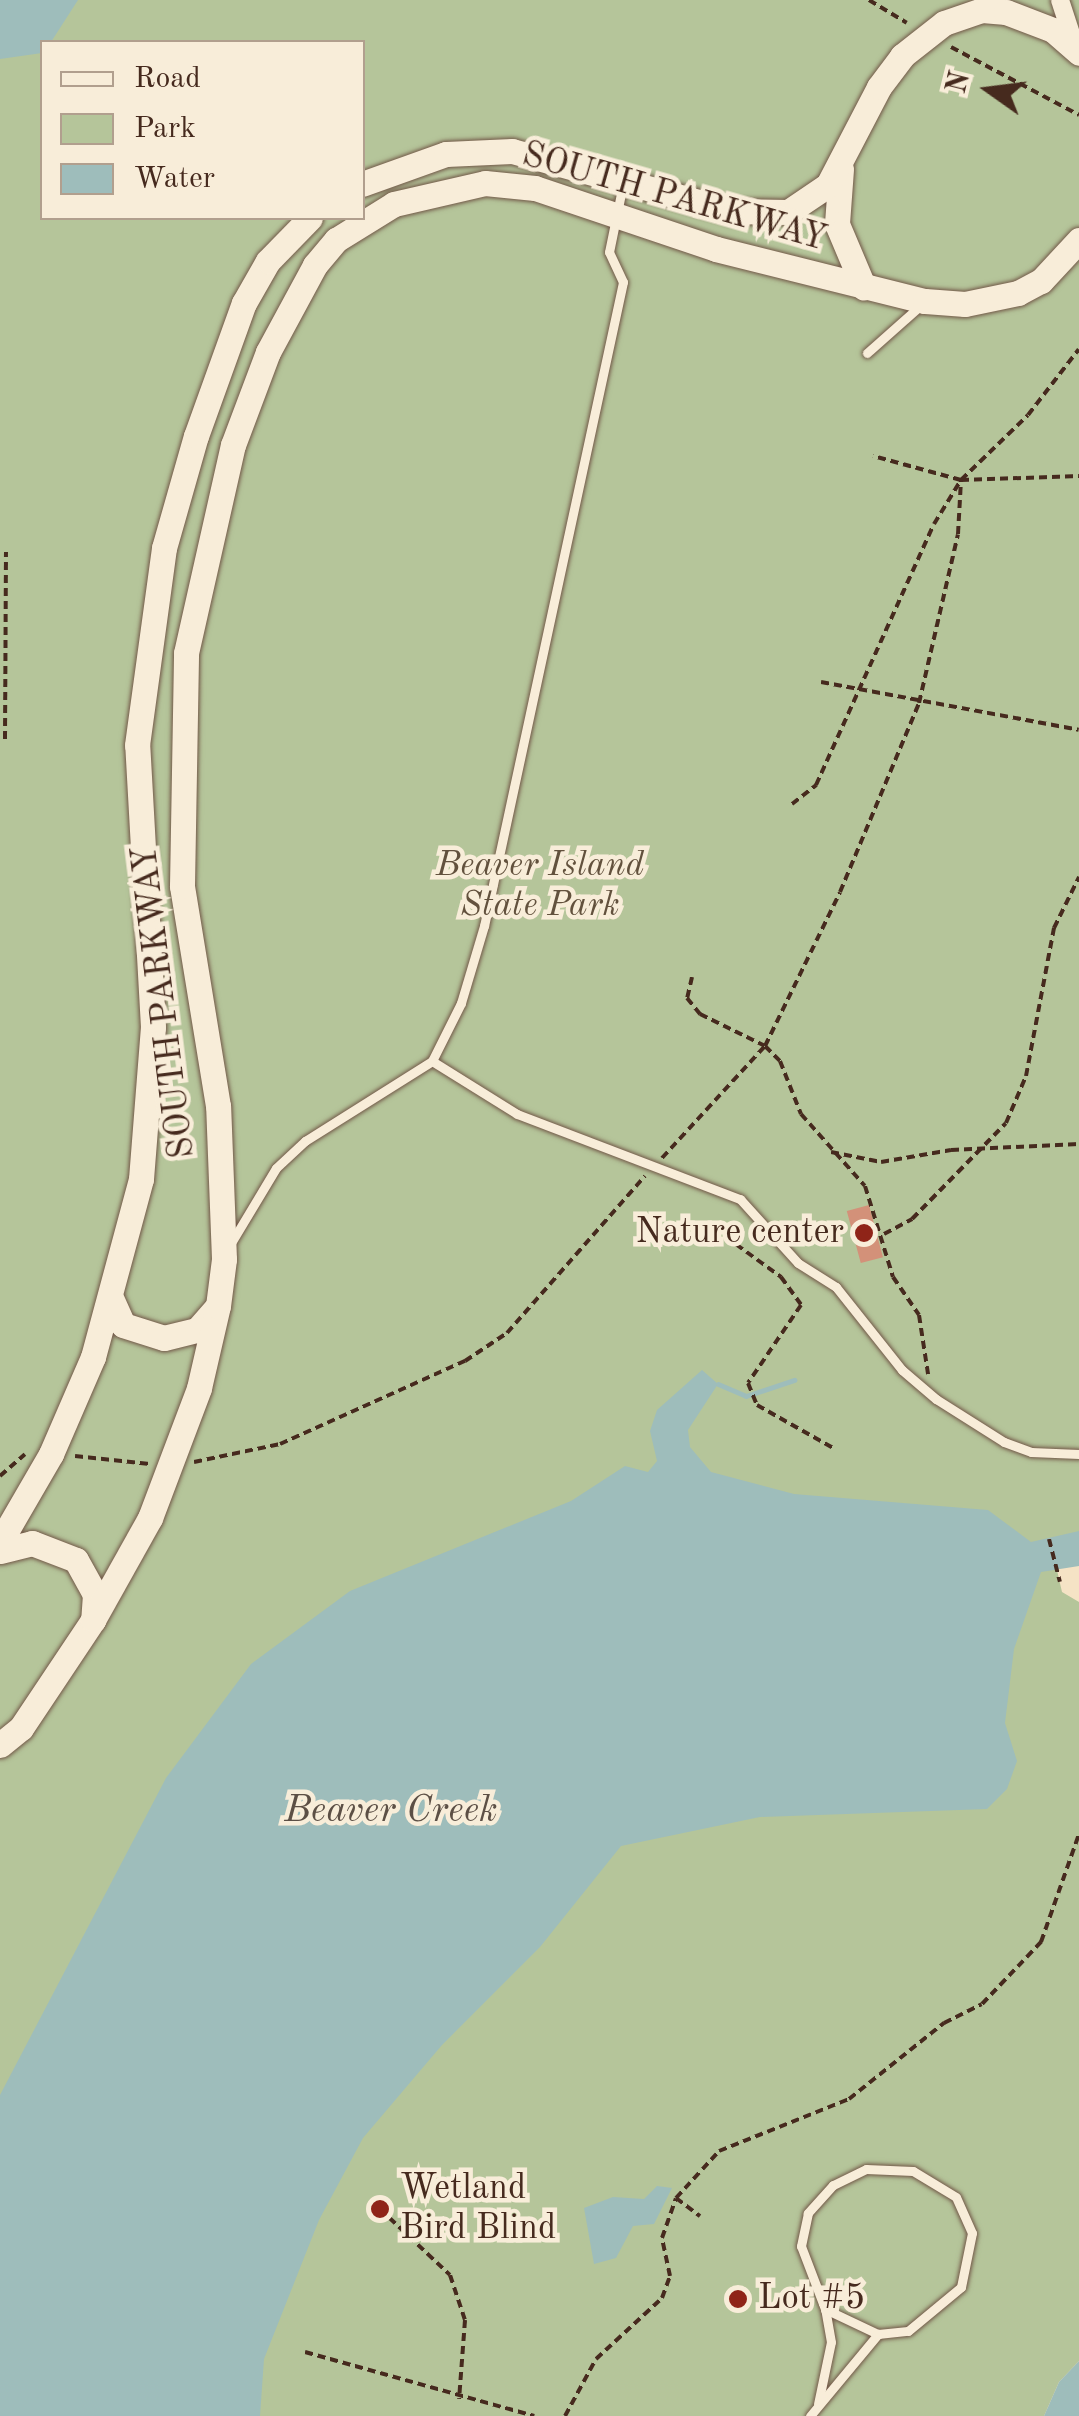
<!DOCTYPE html>
<style>
body{margin:0}
#map{position:relative;width:1079px;height:2416px;overflow:hidden;background:#f5e3c5;font-family:"Old Standard TT",serif}
div>[style]{position:absolute}
.green>*{inset:0;background:#b5c59a}
.water>*{inset:0;background:#9ebdbb}
.stream>*{height:5px;margin:-2.5px;padding:0 2.5px;transform-origin:2.5px;border-radius:2.5px;background:#9ebdbb}
.building>*{inset:0;background:#d39179;transform-origin:0 0}
.path>*{height:4px;margin-top:-2px;transform-origin:0;background:repeating-linear-gradient(90deg,#462a1e 0 8px,transparent 0 13px)}
.roads{filter:drop-shadow(0 0 2px #725848) drop-shadow(0 0 2px #725848)}
.lane>*{height:9px;margin:-4.5px;padding:0 4.5px;transform-origin:4.5px;border-radius:4.5px;background:#f8edd9}
.street>*{height:18px;margin:-9px;padding:0 9px;transform-origin:9px;border-radius:9px;background:#f8edd9}
.secondary>*{height:25px;margin:-12.5px;padding:0 12.5px;transform-origin:12.5px;border-radius:12.5px;background:#f8edd9}
.dots>*{width:28px;height:28px;translate:-50% -50%;box-sizing:border-box;border:5px solid #f8edd9;border-radius:50%}
span{translate:-50% -50%;white-space:nowrap;text-align:center;line-height:1.15;-webkit-text-stroke:9px #f8edd9;paint-order:stroke}
.street-label{font-size:35px;color:#462a1e}
.park-label{font-size:35px;color:#62513d;font-style:italic}
.poi-label{font-size:35px;color:#462a1e}
.right{translate:-100% -50%;text-align:right}
.left{translate:0 -50%;text-align:left}
.water-label{font-size:38px;color:#5c4f45;font-style:italic}
.legend{position:absolute;left:40px;top:40px;width:325px;height:180px;box-sizing:border-box;background:#f8edd9;border:2px solid #b19f8e;margin:0;padding:12px 18px;list-style:none;font-size:30px;color:#462a1e}
.legend li{display:flex;align-items:center;gap:20px;height:50px}
.legend b{width:50px;border:2px solid #b19f8e}
.north{position:absolute;left:939px;top:40px;width:100px;height:100px;-webkit-text-stroke:8px #f8edd9;paint-order:stroke;rotate:284deg;font-size:28px;font-weight:700;line-height:40px;text-align:center;color:#462a1e}
.north::after{content:'';display:block;margin:auto;width:35px;height:45px;background:#462a1e;clip-path:polygon(50% 0,100% 100%,50% 72%,0 100%)}
</style>
<div id="map">
<div class="green">
<div style="clip-path:polygon(evenodd,0 0,1079px 0,1079px 1555px,1054px 1557px,1062px 1592px,1079px 1602px,1079px 2361px,1059px 2382px,1044px 2416px,0 2416px,0 0,42px 42px,362px 42px,362px 218px,42px 218px,42px 42px)"></div>
</div>
<div class="water">
<div style="clip-path:polygon(0 0,78px 0,51px 42px,42px 42px,42px 53px,0 59px)"></div>
<div style="clip-path:polygon(702px 1370px,718px 1384px,688px 1430px,690px 1447px,711px 1472px,794px 1494px,988px 1510px,1031px 1542px,1079px 1531px,1079px 1566px,1041px 1572px,1014px 1649px,1005px 1723px,1017px 1761px,1007px 1789px,987px 1809px,760px 1817px,621px 1846px,540px 1947px,442px 2045px,363px 2138px,319px 2220px,264px 2359px,260px 2416px,0 2416px,0 2095px,166px 1778px,251px 1664px,350px 1591px,571px 1501px,625px 1466px,648px 1472px,657px 1461px,650px 1431px,657px 1410px)"></div>
<div style="clip-path:polygon(657px 2186px,672px 2188px,654px 2224px,633px 2226px,616px 2258px,594px 2264px,584px 2208px,613px 2197px,644px 2199px)"></div>
<div style="clip-path:polygon(1079px 2361px,1079px 2416px,1044px 2416px,1059px 2382px)"></div>
</div>
<div class="stream">
<div style="left:718px;top:1384px;width:30px;rotate:23deg"></div>
<div style="left:746px;top:1396px;width:51px;rotate:-18.4deg"></div>
</div>
<div class="building">
<div style="left:869px;top:1205px;width:54px;height:23px;rotate:75deg"></div>
</div>
<div class="path">
<div style="left:869px;top:0;width:44px;rotate:31.2deg"></div>
<div style="left:951px;top:47px;width:145px;rotate:28deg"></div>
<div style="left:961px;top:480px;width:93px;rotate:-44.1deg"></div>
<div style="left:1028px;top:415px;width:83px;rotate:-52.3deg"></div>
<div style="left:821px;top:682px;width:262px;rotate:10.5deg"></div>
<div style="left:5px;top:739px;width:187px;rotate:-89.7deg"></div>
<div style="left:792px;top:804px;width:31px;rotate:-38deg"></div>
<div style="left:816px;top:785px;width:286px;rotate:-65.7deg"></div>
<div style="left:934px;top:524px;width:52px;rotate:-58.5deg"></div>
<div style="left:961px;top:480px;width:91px;rotate:-164.7deg"></div>
<div style="left:692px;top:977px;width:22px;rotate:103deg"></div>
<div style="left:687px;top:998px;width:21px;rotate:51deg"></div>
<div style="left:700px;top:1014px;width:72px;rotate:26.2deg"></div>
<div style="left:765px;top:1046px;width:21px;rotate:45deg"></div>
<div style="left:780px;top:1061px;width:57px;rotate:68.4deg"></div>
<div style="left:801px;top:1114px;width:96px;rotate:48.4deg"></div>
<div style="left:865px;top:1186px;width:95px;rotate:72.9deg"></div>
<div style="left:893px;top:1277px;width:46px;rotate:55.6deg"></div>
<div style="left:919px;top:1315px;width:60px;rotate:81.3deg"></div>
<div style="left:831px;top:1152px;width:51px;rotate:11.3deg"></div>
<div style="left:881px;top:1162px;width:71px;rotate:-9.7deg"></div>
<div style="left:951px;top:1150px;width:128px;rotate:-2.7deg"></div>
<div style="left:662px;top:1158px;width:152px;rotate:-47.4deg"></div>
<div style="left:765px;top:1046px;width:171px;rotate:-64deg"></div>
<div style="left:840px;top:892px;width:205px;rotate:-67.3deg"></div>
<div style="left:919px;top:703px;width:173px;rotate:-77deg"></div>
<div style="left:958px;top:534px;width:54px;rotate:-86.8deg"></div>
<div style="left:961px;top:480px;width:118px;rotate:-1.9deg"></div>
<div style="left:715px;top:1229px;width:82px;rotate:36deg"></div>
<div style="left:781px;top:1277px;width:34px;rotate:54deg"></div>
<div style="left:801px;top:1305px;width:94px;rotate:124.2deg"></div>
<div style="left:748px;top:1383px;width:24px;rotate:68deg"></div>
<div style="left:757px;top:1405px;width:87px;rotate:29.5deg"></div>
<div style="left:884px;top:1234px;width:32px;rotate:-28deg"></div>
<div style="left:912px;top:1219px;width:134px;rotate:-45.6deg"></div>
<div style="left:1006px;top:1123px;width:51px;rotate:-66.9deg"></div>
<div style="left:1026px;top:1076px;width:151px;rotate:-79.3deg"></div>
<div style="left:1054px;top:928px;width:57px;rotate:-63.9deg"></div>
<div style="left:75px;top:1456px;width:75px;rotate:6.1deg"></div>
<div style="left:194px;top:1462px;width:88px;rotate:-11.8deg"></div>
<div style="left:280px;top:1444px;width:203px;rotate:-24.2deg"></div>
<div style="left:465px;top:1361px;width:50px;rotate:-33.7deg"></div>
<div style="left:507px;top:1333px;width:209px;rotate:-48.7deg"></div>
<div style="left:0;top:1476px;width:33px;rotate:-41deg"></div>
<div style="left:1049px;top:1539px;width:44px;rotate:75.7deg"></div>
<div style="left:676px;top:2198px;width:30px;rotate:37deg"></div>
<div style="left:380px;top:2209px;width:96px;rotate:43.3deg"></div>
<div style="left:450px;top:2275px;width:47px;rotate:71.6deg"></div>
<div style="left:465px;top:2320px;width:79px;rotate:94.3deg"></div>
<div style="left:305px;top:2352px;width:238px;rotate:15.6deg"></div>
<div style="left:565px;top:2416px;width:65px;rotate:-61.5deg"></div>
<div style="left:596px;top:2359px;width:90px;rotate:-42.7deg"></div>
<div style="left:662px;top:2298px;width:23px;rotate:-70deg"></div>
<div style="left:670px;top:2276px;width:39px;rotate:-102deg"></div>
<div style="left:662px;top:2238px;width:42px;rotate:-70.7deg"></div>
<div style="left:676px;top:2198px;width:64px;rotate:-47.5deg"></div>
<div style="left:719px;top:2151px;width:140px;rotate:-21.8deg"></div>
<div style="left:849px;top:2099px;width:122px;rotate:-38.7deg"></div>
<div style="left:944px;top:2023px;width:42px;rotate:-26.6deg"></div>
<div style="left:982px;top:2004px;width:86px;rotate:-46.4deg"></div>
<div style="left:1041px;top:1942px;width:114px;rotate:-70.6deg"></div>
</div>
<div class="roads">
<div class="lane">
<div style="left:867px;top:353px;width:72px;rotate:-41.6deg"></div>
<div style="left:432px;top:1061px;width:100px;rotate:31.9deg"></div>
<div style="left:517px;top:1114px;width:239px;rotate:20.9deg"></div>
<div style="left:740px;top:1199px;width:86px;rotate:47.8deg"></div>
<div style="left:798px;top:1263px;width:45px;rotate:32.3deg"></div>
<div style="left:836px;top:1287px;width:106px;rotate:51.5deg"></div>
<div style="left:902px;top:1370px;width:45px;rotate:40.5deg"></div>
<div style="left:936px;top:1399px;width:80px;rotate:32.3deg"></div>
<div style="left:1004px;top:1442px;width:29px;rotate:20deg"></div>
<div style="left:1031px;top:1452px;width:48px;rotate:2.4deg"></div>
<div style="left:231px;top:1243px;width:87px;rotate:-59deg"></div>
<div style="left:276px;top:1168px;width:40px;rotate:-43deg"></div>
<div style="left:305px;top:1141px;width:150px;rotate:-32.2deg"></div>
<div style="left:432px;top:1061px;width:65px;rotate:-63.4deg"></div>
<div style="left:461px;top:1003px;width:80px;rotate:-73.4deg"></div>
<div style="left:484px;top:926px;width:659px;rotate:-77.82deg"></div>
<div style="left:623px;top:282px;width:33px;rotate:-115deg"></div>
<div style="left:609px;top:252px;width:69px;rotate:-78.4deg"></div>
<div style="left:818px;top:2404px;width:63px;rotate:-78.2deg"></div>
<div style="left:831px;top:2342px;width:34px;rotate:-100deg"></div>
<div style="left:810px;top:2416px;width:107px;rotate:-50.3deg"></div>
<div style="left:878px;top:2334px;width:30px;rotate:-6deg"></div>
<div style="left:908px;top:2331px;width:69px;rotate:-39.7deg"></div>
<div style="left:961px;top:2287px;width:55px;rotate:-78.5deg"></div>
<div style="left:972px;top:2233px;width:39px;rotate:-114deg"></div>
<div style="left:956px;top:2197px;width:50px;rotate:-148.8deg"></div>
<div style="left:913px;top:2171px;width:47px;rotate:-177.6deg"></div>
<div style="left:866px;top:2169px;width:37px;rotate:154deg"></div>
<div style="left:833px;top:2185px;width:38px;rotate:132deg"></div>
<div style="left:808px;top:2213px;width:34px;rotate:102deg"></div>
<div style="left:801px;top:2246px;width:67px;rotate:69.1deg"></div>
<div style="left:825px;top:2309px;width:59px;rotate:25.3deg"></div>
</div>
<div class="street">
<div style="left:1060px;top:0;width:48px;rotate:71.9deg"></div>
</div>
<div class="secondary">
<div style="left:841px;top:169px;width:55px;rotate:94.2deg"></div>
<div style="left:837px;top:224px;width:69px;rotate:67.1deg"></div>
<div style="left:362px;top:184px;width:89px;rotate:-19.7deg"></div>
<div style="left:446px;top:154px;width:66px;rotate:-2.6deg"></div>
<div style="left:512px;top:151px;width:228px;rotate:15.3deg"></div>
<div style="left:732px;top:211px;width:56px;rotate:1deg"></div>
<div style="left:788px;top:212px;width:48px;rotate:-34deg"></div>
<div style="left:828px;top:185px;width:110px;rotate:-62.5deg"></div>
<div style="left:879px;top:87px;width:39px;rotate:-53deg"></div>
<div style="left:902px;top:56px;width:53px;rotate:-38.2deg"></div>
<div style="left:944px;top:23px;width:40px;rotate:-18.9deg"></div>
<div style="left:982px;top:10px;width:24px;rotate:5deg"></div>
<div style="left:1006px;top:12px;width:50px;rotate:21deg"></div>
<div style="left:1053px;top:30px;width:35px;rotate:41deg"></div>
<div style="left:112px;top:1300px;width:27px;rotate:66deg"></div>
<div style="left:123px;top:1325px;width:43px;rotate:17.6deg"></div>
<div style="left:164px;top:1338px;width:34px;rotate:-14deg"></div>
<div style="left:197px;top:1330px;width:29px;rotate:-49deg"></div>
<div style="left:0;top:1542px;width:102px;rotate:-59.9deg"></div>
<div style="left:51px;top:1454px;width:106px;rotate:-66.6deg"></div>
<div style="left:93px;top:1357px;width:184px;rotate:-74.9deg"></div>
<div style="left:141px;top:1179px;width:152px;rotate:-85.5deg"></div>
<div style="left:153px;top:1027px;width:282px;rotate:-93.2deg"></div>
<div style="left:137px;top:745px;width:199px;rotate:-82.2deg"></div>
<div style="left:164px;top:548px;width:116px;rotate:-74.1deg"></div>
<div style="left:196px;top:436px;width:141px;rotate:-70.2deg"></div>
<div style="left:244px;top:303px;width:48px;rotate:-60.3deg"></div>
<div style="left:268px;top:261px;width:60px;rotate:-45.7deg"></div>
<div style="left:0;top:1551px;width:33px;rotate:-14deg"></div>
<div style="left:32px;top:1543px;width:47px;rotate:21.1deg"></div>
<div style="left:76px;top:1560px;width:39px;rotate:61deg"></div>
<div style="left:95px;top:1594px;width:26px;rotate:94deg"></div>
<div style="left:0;top:1745px;width:27px;rotate:-39deg"></div>
<div style="left:21px;top:1728px;width:130px;rotate:-56.3deg"></div>
<div style="left:93px;top:1620px;width:117px;rotate:-60.8deg"></div>
<div style="left:150px;top:1518px;width:139px;rotate:-69.3deg"></div>
<div style="left:199px;top:1388px;width:84px;rotate:-77deg"></div>
<div style="left:218px;top:1306px;width:47px;rotate:-82.7deg"></div>
<div style="left:224px;top:1259px;width:153px;rotate:-92.2deg"></div>
<div style="left:218px;top:1106px;width:223px;rotate:-99.3deg"></div>
<div style="left:182px;top:886px;width:233px;rotate:-89deg"></div>
<div style="left:186px;top:653px;width:213px;rotate:-77.3deg"></div>
<div style="left:233px;top:445px;width:99px;rotate:-69.4deg"></div>
<div style="left:268px;top:352px;width:99px;rotate:-61.6deg"></div>
<div style="left:315px;top:265px;width:33px;rotate:-50deg"></div>
<div style="left:336px;top:240px;width:68px;rotate:-31.8deg"></div>
<div style="left:394px;top:204px;width:93px;rotate:-13deg"></div>
<div style="left:485px;top:183px;width:50px;rotate:5.7deg"></div>
<div style="left:535px;top:188px;width:191px;rotate:18.6deg"></div>
<div style="left:716px;top:249px;width:215px;rotate:14deg"></div>
<div style="left:925px;top:301px;width:40px;rotate:4.3deg"></div>
<div style="left:965px;top:304px;width:54px;rotate:-11.7deg"></div>
<div style="left:1018px;top:293px;width:26px;rotate:-28deg"></div>
<div style="left:1041px;top:281px;width:56px;rotate:-47.2deg"></div>
</div>
</div>
<div class="dots">
<div style="left:864px;top:1233px;background:#8f2418"></div>
<div style="left:380px;top:2209px;background:#8f2418"></div>
<div style="left:738px;top:2299px;background:#8f2418"></div>
</div>
<div class="street-label">
<span style="left:674px;top:198px;rotate:16deg">SOUTH PARKWAY</span>
<span style="left:165px;top:1002px;rotate:-97deg">SOUTH PARKWAY</span>
</div>
<div class="park-label">
<span style="left:540px;top:886px">Beaver Island<br>State Park</span>
</div>
<div class="poi-label">
<span class="right" style="left:844px;top:1233px">Nature center</span>
<span class="left" style="left:400px;top:2209px">Wetland<br>Bird Blind</span>
<span class="left" style="left:758px;top:2299px">Lot #5</span>
</div>
<div class="water-label">
<span style="left:391px;top:1812px">Beaver Creek</span>
</div>
<ul class="legend">
<li><b style="height:12px;background:#f8edd9"></b>Road</li>
<li><b style="height:28px;background:#b5c59a"></b>Park</li>
<li><b style="height:28px;background:#9ebdbb"></b>Water</li>
</ul>
<div class="north">N</div>
</div>
